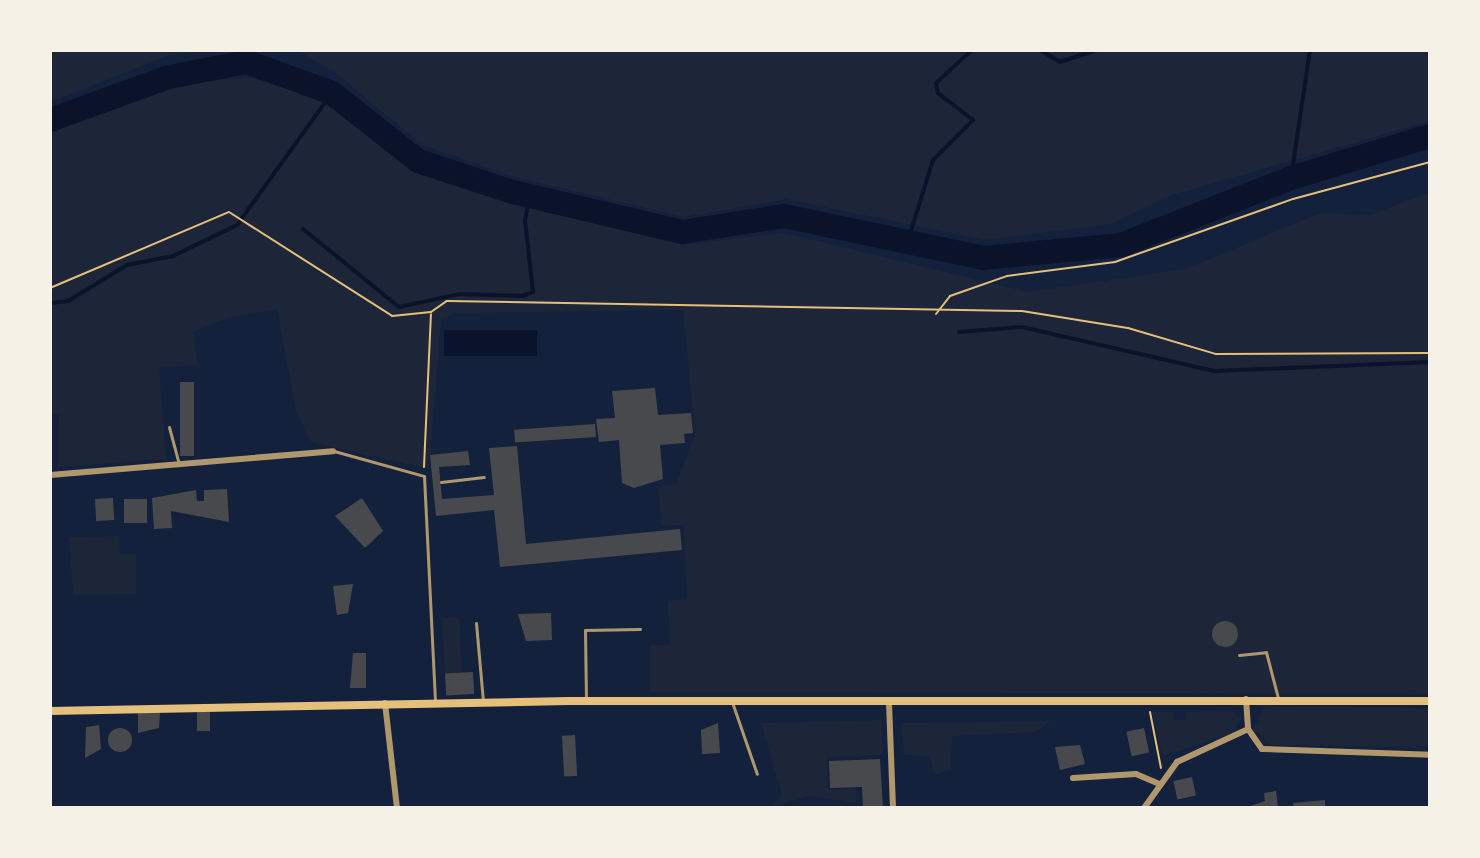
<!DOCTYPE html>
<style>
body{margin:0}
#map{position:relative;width:1480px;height:858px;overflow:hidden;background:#14213d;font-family:"Public Sans",sans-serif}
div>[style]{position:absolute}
.green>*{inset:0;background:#1d2539;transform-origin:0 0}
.water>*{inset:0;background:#0b132b;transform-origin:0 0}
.stream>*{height:4px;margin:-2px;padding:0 2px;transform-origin:2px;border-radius:2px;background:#0b132b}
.river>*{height:24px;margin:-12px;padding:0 12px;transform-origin:12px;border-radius:12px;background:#0b132b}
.building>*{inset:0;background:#48494c;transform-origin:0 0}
.round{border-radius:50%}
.path>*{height:2px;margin:-1px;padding:0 1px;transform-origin:1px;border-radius:1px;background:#e5c07b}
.service>*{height:3px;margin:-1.5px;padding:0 1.5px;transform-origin:1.5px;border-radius:1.5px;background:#b1986c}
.minor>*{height:6px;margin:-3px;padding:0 3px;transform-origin:3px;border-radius:3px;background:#b1986c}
.secondary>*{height:8px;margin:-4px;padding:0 4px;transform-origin:4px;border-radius:4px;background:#e5c07b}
span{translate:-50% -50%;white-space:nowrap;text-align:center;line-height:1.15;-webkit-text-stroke:8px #f6f1e7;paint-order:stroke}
.frame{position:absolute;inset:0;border:52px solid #f6f1e7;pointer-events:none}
</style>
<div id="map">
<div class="green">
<div style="clip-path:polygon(50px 50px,209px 50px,167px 56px,50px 102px)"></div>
<div style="clip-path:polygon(297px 50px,1430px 50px,1430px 121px,1171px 195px,1111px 224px,985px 240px,786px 199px,684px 217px,515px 177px,422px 145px,336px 73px)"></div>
<div style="clip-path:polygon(252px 78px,335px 103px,407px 166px,510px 202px,682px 245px,783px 233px,1028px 292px,1186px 269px,1320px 213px,1370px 215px,1430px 192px,1430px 694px,650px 692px,650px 645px,670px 645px,668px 601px,687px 599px,683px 525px,662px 526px,658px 487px,676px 484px,695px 434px,683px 310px,453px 313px,441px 321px,429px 469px,311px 442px,296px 411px,277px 309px,231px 317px,193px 332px,198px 365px,159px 367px,166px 459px,58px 467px,59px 414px,50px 415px,50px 128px,198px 80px)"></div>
<div style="clip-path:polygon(120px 536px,119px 554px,136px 554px,136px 594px,73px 595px,69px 537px)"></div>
<div style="left:459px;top:617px;width:56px;height:17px;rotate:87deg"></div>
<div style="clip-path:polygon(1265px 706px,1430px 708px,1430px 747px,1271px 745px,1253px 729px)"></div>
<div style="clip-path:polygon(1231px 711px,1240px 718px,1235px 733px,1162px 756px,1152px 712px,1173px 712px,1174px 720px,1186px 720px,1186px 712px)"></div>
<div style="clip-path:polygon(882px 720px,882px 755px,827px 757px,828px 790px,857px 789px,856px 803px,810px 796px,773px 806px,782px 794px,761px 723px)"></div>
<div style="clip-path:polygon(1051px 721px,1035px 732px,952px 736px,951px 770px,935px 775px,930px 756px,904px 755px,901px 723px)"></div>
</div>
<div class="water">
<div style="left:537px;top:330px;width:26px;height:93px;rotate:90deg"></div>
</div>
<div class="stream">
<div style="left:1040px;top:50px;width:23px;rotate:31deg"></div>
<div style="left:1060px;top:62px;width:38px;rotate:-18deg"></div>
<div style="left:1291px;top:178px;width:129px;rotate:-81.6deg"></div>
<div style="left:303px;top:229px;width:124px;rotate:39.1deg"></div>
<div style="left:399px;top:307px;width:61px;rotate:-12.2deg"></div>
<div style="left:459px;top:294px;width:63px;rotate:1.8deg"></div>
<div style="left:522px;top:296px;width:12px;rotate:-20deg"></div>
<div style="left:533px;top:292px;width:72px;rotate:-96.3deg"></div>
<div style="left:525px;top:220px;width:25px;rotate:-78deg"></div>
<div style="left:906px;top:247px;width:91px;rotate:-72.8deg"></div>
<div style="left:933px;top:160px;width:57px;rotate:-45deg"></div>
<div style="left:973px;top:120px;width:44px;rotate:-142.4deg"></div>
<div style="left:938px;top:93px;width:10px;rotate:-101deg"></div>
<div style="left:936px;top:83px;width:49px;rotate:-42.5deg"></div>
<div style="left:50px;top:303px;width:18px;rotate:-6deg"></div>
<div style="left:68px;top:301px;width:69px;rotate:-31.4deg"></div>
<div style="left:127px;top:265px;width:47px;rotate:-11.1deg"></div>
<div style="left:173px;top:256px;width:71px;rotate:-25.8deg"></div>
<div style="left:237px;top:225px;width:163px;rotate:-54.3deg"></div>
<div style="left:959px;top:332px;width:63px;rotate:-4.5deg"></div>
<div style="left:1022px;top:327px;width:197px;rotate:12.9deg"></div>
<div style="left:1214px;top:371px;width:216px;rotate:-2.4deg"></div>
</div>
<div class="river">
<div style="left:50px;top:120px;width:127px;rotate:-19.9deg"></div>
<div style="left:169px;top:77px;width:79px;rotate:-10.9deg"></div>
<div style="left:247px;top:62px;width:90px;rotate:20deg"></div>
<div style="left:332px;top:93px;width:110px;rotate:38.3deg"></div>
<div style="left:418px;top:161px;width:100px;rotate:18.1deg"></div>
<div style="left:513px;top:192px;width:174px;rotate:13.3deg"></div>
<div style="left:682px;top:232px;width:103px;rotate:-8.9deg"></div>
<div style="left:784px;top:216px;width:203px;rotate:11.9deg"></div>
<div style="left:983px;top:258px;width:139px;rotate:-5.4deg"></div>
<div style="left:1121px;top:245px;width:183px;rotate:-21.5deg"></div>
<div style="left:1291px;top:178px;width:145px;rotate:-16.8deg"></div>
</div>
<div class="building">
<div style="left:180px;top:382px;width:14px;height:74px"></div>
<div style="clip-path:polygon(655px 388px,658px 415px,691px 413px,693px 433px,684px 434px,685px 443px,660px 445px,663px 479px,634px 488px,622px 483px,619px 440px,599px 442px,596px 419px,615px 418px,612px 391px)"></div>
<div style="left:595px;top:424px;width:13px;height:81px;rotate:86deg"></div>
<div style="clip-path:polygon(517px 446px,526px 544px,680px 529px,682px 550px,500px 567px,494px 510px,436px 516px,430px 455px,468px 451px,470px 465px,439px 467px,442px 499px,494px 495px,489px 448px)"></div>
<div style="clip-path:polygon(227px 489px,229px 522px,171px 511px,172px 528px,154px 529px,152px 498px,196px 490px,197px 501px,204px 501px,204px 490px)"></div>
<div style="left:113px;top:498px;width:22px;height:18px;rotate:87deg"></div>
<div style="clip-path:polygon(362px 498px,383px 531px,365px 548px,335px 516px)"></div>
<div style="left:124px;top:499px;width:23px;height:24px"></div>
<div style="clip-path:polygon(353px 584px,348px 613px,337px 615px,333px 586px)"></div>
<div style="clip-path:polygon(551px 613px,552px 640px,526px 641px,518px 614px)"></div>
<div class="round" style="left:1212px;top:621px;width:26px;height:26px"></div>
<div style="clip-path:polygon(353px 653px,366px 653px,366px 688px,350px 688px)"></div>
<div style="left:473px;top:672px;width:22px;height:28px;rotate:87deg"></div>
<div style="left:197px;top:712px;width:13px;height:19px"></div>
<div style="clip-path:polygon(138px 713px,160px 713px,159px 728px,138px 733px)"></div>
<div style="clip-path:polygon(718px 723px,720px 753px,702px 754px,701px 730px)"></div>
<div style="clip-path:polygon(99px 725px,101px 749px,85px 758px,86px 727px)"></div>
<div class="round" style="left:108px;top:728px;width:24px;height:24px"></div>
<div style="left:1144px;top:728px;width:25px;height:18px;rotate:78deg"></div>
<div style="left:575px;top:735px;width:41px;height:13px;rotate:87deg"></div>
<div style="clip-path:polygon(1080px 745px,1085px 764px,1060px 770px,1055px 747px)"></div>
<div style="clip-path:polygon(880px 759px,883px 808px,863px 808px,862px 787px,830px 788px,829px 761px)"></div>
<div style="left:1192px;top:777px;width:19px;height:19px;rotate:78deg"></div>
<div style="clip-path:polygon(1276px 791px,1278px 808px,1244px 808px,1265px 801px,1264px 793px)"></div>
<div style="clip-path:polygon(1325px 800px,1325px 808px,1294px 808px,1293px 803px)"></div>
</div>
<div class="path">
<div style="left:50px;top:288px;width:194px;rotate:-23deg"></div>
<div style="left:229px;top:212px;width:193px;rotate:32.5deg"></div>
<div style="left:392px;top:316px;width:39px;rotate:-6deg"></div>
<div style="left:431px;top:312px;width:19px;rotate:-35deg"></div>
<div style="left:447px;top:301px;width:575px;rotate:1deg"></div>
<div style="left:1022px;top:311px;width:107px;rotate:9.1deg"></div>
<div style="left:1128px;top:328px;width:92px;rotate:16.5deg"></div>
<div style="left:1216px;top:354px;width:214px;rotate:-0.3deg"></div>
<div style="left:936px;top:314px;width:23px;rotate:-52deg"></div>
<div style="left:950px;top:296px;width:60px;rotate:-19.3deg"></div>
<div style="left:1007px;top:276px;width:109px;rotate:-7.4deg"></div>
<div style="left:1115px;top:262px;width:189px;rotate:-19.5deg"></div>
<div style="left:1293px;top:199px;width:142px;rotate:-15.1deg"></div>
<div style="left:424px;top:467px;width:153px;rotate:-87.4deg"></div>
<div style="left:1150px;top:712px;width:57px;rotate:78.9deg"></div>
</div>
<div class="service">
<div style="left:169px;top:427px;width:38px;rotate:75deg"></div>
<div style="left:334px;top:451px;width:93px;rotate:15.5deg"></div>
<div style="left:424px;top:476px;width:226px;rotate:87.2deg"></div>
<div style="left:441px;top:482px;width:43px;rotate:-6.6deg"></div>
<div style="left:476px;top:623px;width:79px;rotate:84.9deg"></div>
<div style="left:1239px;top:655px;width:27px;rotate:-6deg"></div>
<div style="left:1266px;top:652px;width:48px;rotate:75.4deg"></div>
<div style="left:586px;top:701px;width:71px;rotate:-90.8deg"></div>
<div style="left:585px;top:630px;width:55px;rotate:-1deg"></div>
<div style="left:732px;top:702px;width:76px;rotate:70.9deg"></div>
</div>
<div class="minor">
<div style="left:50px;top:475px;width:284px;rotate:-4.8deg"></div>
<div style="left:1246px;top:699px;width:30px;rotate:86deg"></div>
<div style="left:1248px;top:729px;width:24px;rotate:55deg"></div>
<div style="left:1262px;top:749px;width:168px;rotate:2deg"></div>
<div style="left:385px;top:703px;width:106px;rotate:83.5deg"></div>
<div style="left:889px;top:703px;width:105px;rotate:87.8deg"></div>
<div style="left:1073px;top:778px;width:63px;rotate:-3.6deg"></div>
<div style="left:1136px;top:774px;width:26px;rotate:23deg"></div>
<div style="left:1144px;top:808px;width:57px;rotate:-54.3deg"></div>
<div style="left:1177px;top:762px;width:78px;rotate:-24.9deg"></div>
</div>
<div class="secondary">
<div style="left:50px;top:711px;width:519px;rotate:-1.1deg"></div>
<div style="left:569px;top:701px;width:861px"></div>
</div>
<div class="frame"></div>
</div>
